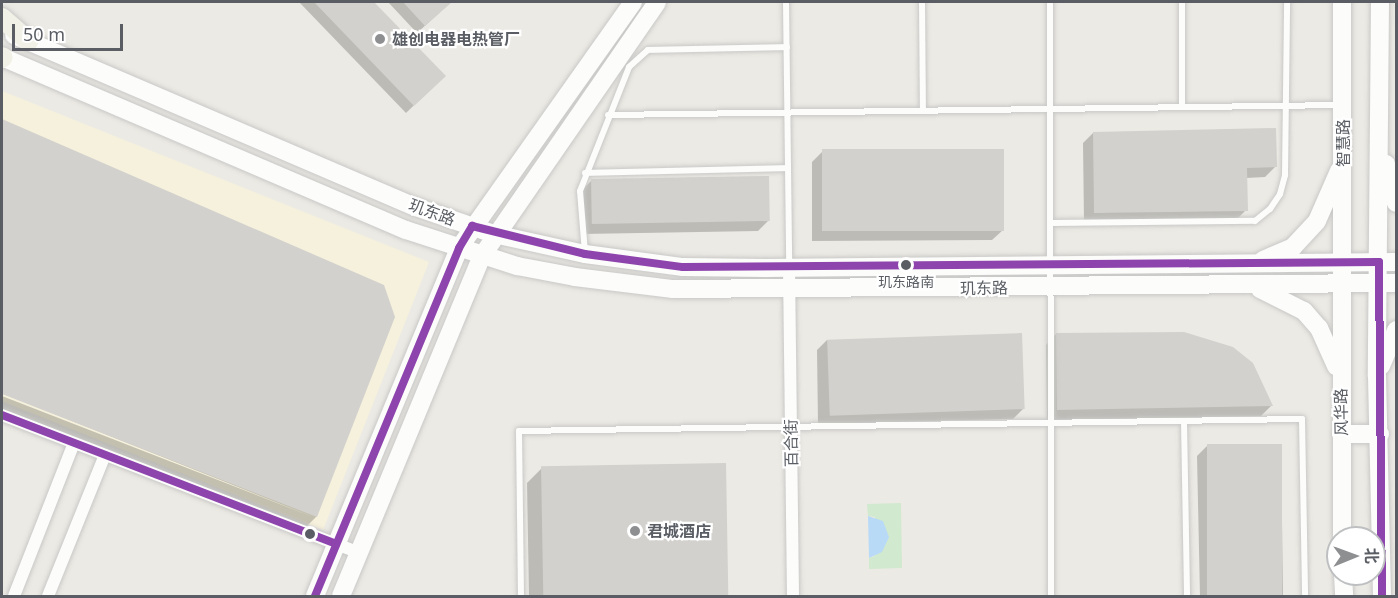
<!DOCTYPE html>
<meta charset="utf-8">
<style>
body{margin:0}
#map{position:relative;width:1398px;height:598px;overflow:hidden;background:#eceae4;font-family:"Noto Sans","Noto Sans SC",sans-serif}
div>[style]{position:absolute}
.commercial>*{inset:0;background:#f6f1dc}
.green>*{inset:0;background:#d1e9ce}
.water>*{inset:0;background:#b8daf7}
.shadow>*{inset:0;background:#0003}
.building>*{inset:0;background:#d2d1cd;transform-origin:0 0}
.roads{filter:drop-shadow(0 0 2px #c8c8c7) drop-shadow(0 0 2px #c8c8c7)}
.lane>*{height:6px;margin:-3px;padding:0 3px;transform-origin:3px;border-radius:3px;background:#fcfcfb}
.street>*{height:12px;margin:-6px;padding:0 6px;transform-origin:6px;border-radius:6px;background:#fcfcfb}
.secondary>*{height:18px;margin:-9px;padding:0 9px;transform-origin:9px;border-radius:9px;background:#fcfcfb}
.primary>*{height:20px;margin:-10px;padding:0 10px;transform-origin:10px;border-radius:10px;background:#f2f1e7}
.bus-1>*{height:8px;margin:-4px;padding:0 4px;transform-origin:4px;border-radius:4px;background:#8e44ad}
.dots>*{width:16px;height:16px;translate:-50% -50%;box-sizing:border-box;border:3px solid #fff;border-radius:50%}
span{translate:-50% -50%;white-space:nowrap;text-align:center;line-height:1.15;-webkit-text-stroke:4.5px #fff;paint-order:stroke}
.bus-label{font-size:14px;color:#5a5e64}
.poi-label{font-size:16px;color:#5a5e64;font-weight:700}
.left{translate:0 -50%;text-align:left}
.street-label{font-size:16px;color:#5a5e64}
.frame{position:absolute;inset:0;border:3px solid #5a5e64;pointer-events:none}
.north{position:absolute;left:1326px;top:526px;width:60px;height:60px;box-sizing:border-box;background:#fff;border:2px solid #bdbfc1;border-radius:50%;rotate:89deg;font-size:16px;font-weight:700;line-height:24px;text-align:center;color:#5a5e64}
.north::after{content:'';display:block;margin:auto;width:21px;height:27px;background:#8d8f91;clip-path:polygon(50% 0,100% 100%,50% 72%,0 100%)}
.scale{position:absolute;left:12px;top:24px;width:111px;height:27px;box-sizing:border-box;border:3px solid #5a5e64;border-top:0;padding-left:8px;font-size:18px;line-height:21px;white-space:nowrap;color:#5a5e64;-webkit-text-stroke:4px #fff;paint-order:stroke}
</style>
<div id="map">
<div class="commercial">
<div style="clip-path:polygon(2px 91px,429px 262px,323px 530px,2px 401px)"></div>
</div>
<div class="green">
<div style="clip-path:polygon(901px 503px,902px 568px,869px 569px,869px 558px,875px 556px,875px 517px,868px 516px,867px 504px)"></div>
</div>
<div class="water">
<div style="clip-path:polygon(868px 516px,883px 521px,889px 537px,882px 552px,869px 558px)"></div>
</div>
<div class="shadow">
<div style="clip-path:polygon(299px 2px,372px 2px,444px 76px,406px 113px)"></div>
<div style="clip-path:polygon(388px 2px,451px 2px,417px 33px)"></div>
<div style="clip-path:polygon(2px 121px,383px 286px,316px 517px,306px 527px,2px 409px,2px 396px,313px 517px,2px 393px)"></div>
<div style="clip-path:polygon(1093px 133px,1275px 167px,1265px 177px,1246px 178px,1246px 210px,1236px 220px,1084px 223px,1083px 143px)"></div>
<div style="clip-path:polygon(822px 152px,1003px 230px,992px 240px,812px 241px,812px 162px)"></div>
<div style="clip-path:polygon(592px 180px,768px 221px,758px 231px,582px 234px,581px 191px)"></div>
<div style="clip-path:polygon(1056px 334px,1271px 406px,1261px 416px,1047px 420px,1046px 345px)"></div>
<div style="clip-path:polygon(827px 340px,1024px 408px,1013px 419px,818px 424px,817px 350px)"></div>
<div style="clip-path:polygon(1208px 445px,1281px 446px,1283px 596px,1200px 596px,1197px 456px)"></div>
<div style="clip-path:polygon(724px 464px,727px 596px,529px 596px,527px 483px,542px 468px)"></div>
</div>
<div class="building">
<div style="clip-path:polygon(314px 2px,374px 2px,446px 76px,414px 106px)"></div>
<div style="clip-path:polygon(403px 2px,452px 2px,425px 26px)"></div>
<div style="clip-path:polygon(2px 119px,384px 285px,395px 317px,317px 517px,2px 394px)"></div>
<div style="clip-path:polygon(1276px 128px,1277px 167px,1247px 168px,1248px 211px,1094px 213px,1093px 132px)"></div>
<div style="left:1004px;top:149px;width:82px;height:182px;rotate:90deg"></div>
<div style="left:769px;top:176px;width:45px;height:178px;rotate:89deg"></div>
<div style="clip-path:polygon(1184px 332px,1233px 347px,1253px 363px,1273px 406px,1057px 410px,1056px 333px)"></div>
<div style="left:1022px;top:333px;width:76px;height:195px;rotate:88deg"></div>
<div style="left:1207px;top:444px;width:75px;height:152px"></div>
<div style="left:726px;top:463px;width:133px;height:185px;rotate:89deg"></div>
</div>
<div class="roads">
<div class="lane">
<div style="left:786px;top:2px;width:263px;rotate:89.3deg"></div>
<div style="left:922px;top:2px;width:109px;rotate:89.5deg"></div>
<div style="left:1050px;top:2px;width:594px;rotate:89.9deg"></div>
<div style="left:1182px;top:107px;width:105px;rotate:-90deg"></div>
<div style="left:608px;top:115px;width:731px;rotate:-0.78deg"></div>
<div style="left:585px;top:173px;width:203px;rotate:-1.4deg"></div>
<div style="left:1051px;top:223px;width:204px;rotate:-0.6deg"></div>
<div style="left:1255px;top:221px;width:19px;rotate:-39deg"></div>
<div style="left:1270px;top:209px;width:18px;rotate:-56deg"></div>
<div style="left:1280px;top:194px;width:20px;rotate:-75deg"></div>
<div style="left:1285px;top:175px;width:173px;rotate:-89.3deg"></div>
<div style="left:585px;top:253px;width:62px;rotate:-94.6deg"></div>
<div style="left:580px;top:191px;width:133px;rotate:-68.4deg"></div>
<div style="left:629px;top:67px;width:25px;rotate:-42deg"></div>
<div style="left:648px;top:50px;width:139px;rotate:-1.2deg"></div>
<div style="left:1184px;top:421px;width:175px;rotate:89deg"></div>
<div style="left:521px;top:596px;width:165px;rotate:-90.7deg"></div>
<div style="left:519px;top:431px;width:783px;rotate:-0.88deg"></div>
<div style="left:1302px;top:419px;width:177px;rotate:89deg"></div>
</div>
<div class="street">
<div style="left:789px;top:268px;width:328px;rotate:89.3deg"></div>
<div style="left:2px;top:415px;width:383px;rotate:21.1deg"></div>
<div style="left:14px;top:596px;width:164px;rotate:-68.6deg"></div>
<div style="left:48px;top:596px;width:152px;rotate:-68deg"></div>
</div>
<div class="secondary">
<div style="left:1342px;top:2px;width:536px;rotate:90deg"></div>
<div style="left:1380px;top:2px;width:374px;rotate:90.5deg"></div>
<div style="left:1377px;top:376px;width:220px;rotate:88.7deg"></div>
<div style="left:14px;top:35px;width:437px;rotate:23.2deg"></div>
<div style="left:416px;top:207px;width:83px;rotate:19.1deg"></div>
<div style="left:494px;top:234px;width:93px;rotate:12.4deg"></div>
<div style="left:585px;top:254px;width:99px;rotate:7.6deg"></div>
<div style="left:683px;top:267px;width:82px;rotate:0.7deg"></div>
<div style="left:765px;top:268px;width:631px;rotate:-0.54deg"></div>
<div style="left:2px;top:57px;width:439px;rotate:23.2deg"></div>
<div style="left:406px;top:230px;width:117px;rotate:18deg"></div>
<div style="left:517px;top:266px;width:59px;rotate:10.7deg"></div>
<div style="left:575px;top:277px;width:99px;rotate:7deg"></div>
<div style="left:673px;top:289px;width:723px;rotate:-0.48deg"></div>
<div style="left:1386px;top:164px;width:40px;rotate:75.6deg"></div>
<div style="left:1263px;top:260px;width:33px;rotate:-23deg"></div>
<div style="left:1293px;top:247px;width:35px;rotate:-47deg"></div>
<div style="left:1317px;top:221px;width:55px;rotate:-66.3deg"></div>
<div style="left:1260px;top:289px;width:49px;rotate:26.6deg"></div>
<div style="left:1304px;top:311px;width:23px;rotate:49deg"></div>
<div style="left:1319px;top:328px;width:42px;rotate:65.9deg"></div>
<div style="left:1381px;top:366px;width:39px;rotate:-67deg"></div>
<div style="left:1341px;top:434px;width:39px"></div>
<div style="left:1343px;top:574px;width:22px;rotate:87deg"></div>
<div style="left:315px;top:596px;width:377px;rotate:-67.5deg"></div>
<div style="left:459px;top:248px;width:301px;rotate:-54.7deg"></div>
<div style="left:341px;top:596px;width:368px;rotate:-67.5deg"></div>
<div style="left:482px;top:256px;width:308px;rotate:-55.4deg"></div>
</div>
<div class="primary">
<div style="left:2px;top:18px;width:35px;rotate:41deg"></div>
<div style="left:2px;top:58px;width:1px;rotate:-45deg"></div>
</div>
</div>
<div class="bus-1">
<div style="left:2px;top:415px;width:358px;rotate:21.1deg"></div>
<div style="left:315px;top:596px;width:377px;rotate:-67.5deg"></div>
<div style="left:459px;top:248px;width:26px;rotate:-59deg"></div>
<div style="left:472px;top:226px;width:116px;rotate:13.9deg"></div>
<div style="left:585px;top:254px;width:99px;rotate:7.6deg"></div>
<div style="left:683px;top:267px;width:696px;rotate:-0.41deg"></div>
<div style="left:1379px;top:262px;width:334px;rotate:89.5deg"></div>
</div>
<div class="dots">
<div style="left:380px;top:39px;background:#8d8f91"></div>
<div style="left:906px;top:265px;background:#5a5e64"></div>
<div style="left:635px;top:531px;background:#8d8f91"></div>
<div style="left:310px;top:534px;background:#5a5e64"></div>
</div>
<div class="bus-label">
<span style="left:906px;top:282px">玑东路南</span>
</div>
<div class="poi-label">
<span class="left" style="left:392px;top:39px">雄创电器电热管厂</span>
<span class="left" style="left:647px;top:531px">君城酒店</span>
</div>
<div class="street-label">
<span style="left:1343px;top:143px;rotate:-90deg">智慧路</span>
<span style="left:432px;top:212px;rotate:20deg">玑东路</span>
<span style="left:984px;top:288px;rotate:-1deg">玑东路</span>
<span style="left:1341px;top:412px;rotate:-91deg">风华路</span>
<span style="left:791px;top:443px;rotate:-91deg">百合街</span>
</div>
<div class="frame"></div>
<div class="north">北</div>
<div class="scale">50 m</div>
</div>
